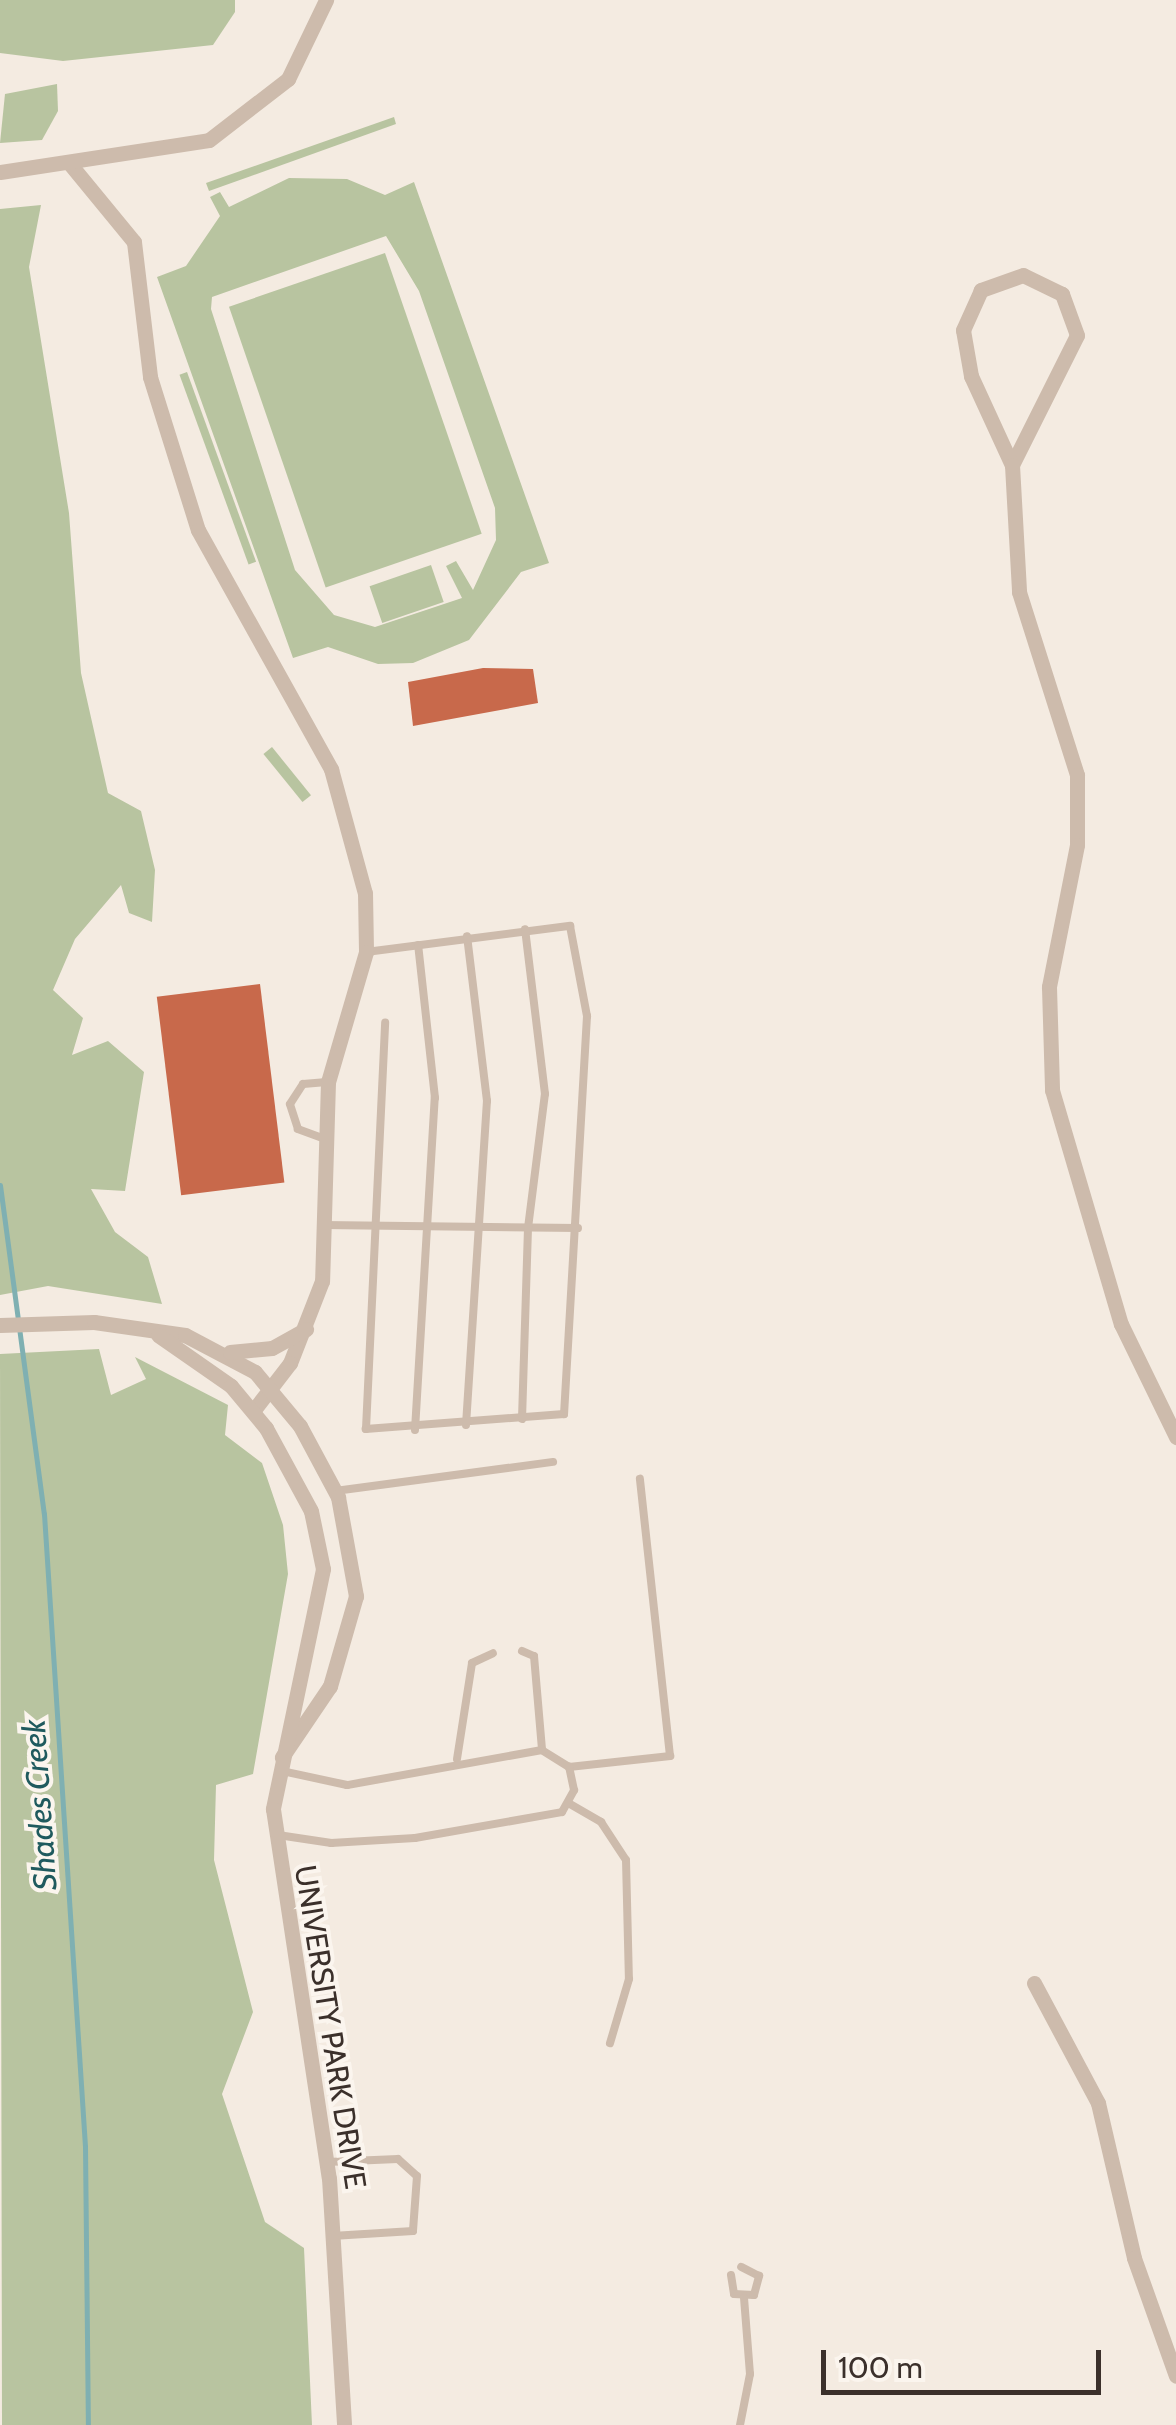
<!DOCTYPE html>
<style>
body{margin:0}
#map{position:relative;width:1176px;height:2425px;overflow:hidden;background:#f4ebe1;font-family:Cabin,sans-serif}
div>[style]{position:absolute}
.green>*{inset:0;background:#b8c4a0;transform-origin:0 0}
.stream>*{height:5px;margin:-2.5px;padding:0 2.5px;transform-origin:2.5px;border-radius:2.5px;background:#7fb0b2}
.building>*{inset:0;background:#c8694b;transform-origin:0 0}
.lane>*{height:8px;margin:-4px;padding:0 4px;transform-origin:4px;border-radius:4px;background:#cdbbac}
.street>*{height:15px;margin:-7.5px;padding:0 7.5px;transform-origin:7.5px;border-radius:7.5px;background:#cdbbac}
span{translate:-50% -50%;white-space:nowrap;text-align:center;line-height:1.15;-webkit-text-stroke:8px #fbf5ee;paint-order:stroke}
.street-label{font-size:30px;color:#3b302b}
.water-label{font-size:32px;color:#1f5a5e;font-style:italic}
.scale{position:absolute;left:821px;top:2350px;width:280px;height:45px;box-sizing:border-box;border:5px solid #3b302b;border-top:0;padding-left:12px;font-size:30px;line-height:35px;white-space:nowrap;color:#3b302b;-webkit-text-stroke:8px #fbf5ee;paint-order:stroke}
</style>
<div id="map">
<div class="green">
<div style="clip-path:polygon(0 0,235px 0,235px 12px,213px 45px,63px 61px,0 53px)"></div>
<div style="clip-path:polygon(57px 84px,58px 111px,42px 140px,0 143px,5px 94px)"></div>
<div style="clip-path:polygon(394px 117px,396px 124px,209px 191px,206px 183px)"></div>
<div style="clip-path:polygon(evenodd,289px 178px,347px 179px,385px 195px,414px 182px,549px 563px,521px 572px,469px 640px,413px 663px,378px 664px,328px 647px,293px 658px,157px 277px,186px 266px,220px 216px,210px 197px,220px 192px,229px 207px,289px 178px,386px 236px,419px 291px,495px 508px,496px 540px,473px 590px,456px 561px,446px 566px,462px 598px,375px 627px,334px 615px,295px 570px,211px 309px,212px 297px,386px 236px)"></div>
<div style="clip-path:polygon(41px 205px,29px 267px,69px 513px,81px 673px,108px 793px,141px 811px,155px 870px,152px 922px,129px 913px,121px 885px,75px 939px,53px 990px,83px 1018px,72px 1055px,108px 1041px,144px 1072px,125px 1191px,91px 1189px,115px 1232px,148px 1257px,162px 1304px,48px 1286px,0 1295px,0 209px)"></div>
<div style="left:385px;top:253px;width:297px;height:165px;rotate:71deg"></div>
<div style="left:187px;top:372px;width:202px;height:8px;rotate:70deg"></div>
<div style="left:431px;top:565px;width:39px;height:65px;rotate:71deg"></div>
<div style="left:272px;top:747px;width:62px;height:11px;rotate:51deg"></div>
<div style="clip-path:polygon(99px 1349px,111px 1395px,146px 1379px,135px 1357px,228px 1405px,225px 1435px,262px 1463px,283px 1525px,288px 1574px,253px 1774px,216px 1785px,214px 1860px,253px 2012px,222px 2094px,265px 2222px,304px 2248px,312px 2425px,2px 2425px,0 1354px)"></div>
</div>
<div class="stream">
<div style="left:0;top:1185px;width:332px;rotate:82.4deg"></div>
<div style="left:44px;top:1514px;width:634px;rotate:86.29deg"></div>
<div style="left:85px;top:2147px;width:278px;rotate:89.4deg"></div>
</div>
<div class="building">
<div style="clip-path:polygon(483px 668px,533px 669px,538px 703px,413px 726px,408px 682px)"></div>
<div style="left:260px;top:984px;width:200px;height:104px;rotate:83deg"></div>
</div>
<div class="lane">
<div style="left:366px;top:952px;width:206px;rotate:-7.3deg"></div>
<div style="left:570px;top:926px;width:92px;rotate:79.3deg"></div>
<div style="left:587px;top:1016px;width:399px;rotate:93.3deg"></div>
<div style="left:564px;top:1414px;width:199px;rotate:175.7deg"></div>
<div style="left:366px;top:1429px;width:407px;rotate:-87.3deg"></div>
<div style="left:325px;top:1139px;width:29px;rotate:-160deg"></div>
<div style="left:298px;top:1129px;width:26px;rotate:-108deg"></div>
<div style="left:290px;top:1104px;width:24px;rotate:-57deg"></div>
<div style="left:303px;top:1084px;width:24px;rotate:-5deg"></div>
<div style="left:323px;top:1225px;width:255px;rotate:0.7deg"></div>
<div style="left:522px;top:1419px;width:191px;rotate:-88.2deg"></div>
<div style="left:528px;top:1228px;width:135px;rotate:-82.8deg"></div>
<div style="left:545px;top:1094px;width:166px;rotate:-96.9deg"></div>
<div style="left:466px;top:1425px;width:325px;rotate:-86.3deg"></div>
<div style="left:487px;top:1101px;width:166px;rotate:-96.9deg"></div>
<div style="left:415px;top:1430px;width:333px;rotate:-86.6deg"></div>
<div style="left:435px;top:1098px;width:154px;rotate:-96.3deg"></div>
<div style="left:335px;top:1491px;width:220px;rotate:-7.6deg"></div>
<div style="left:522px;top:1651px;width:13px;rotate:23deg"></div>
<div style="left:534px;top:1656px;width:94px;rotate:85.1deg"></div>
<div style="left:457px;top:1759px;width:97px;rotate:-81.1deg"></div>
<div style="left:472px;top:1663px;width:23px;rotate:-25deg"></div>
<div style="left:569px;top:1767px;width:102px;rotate:-6.2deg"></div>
<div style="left:670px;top:1756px;width:279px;rotate:-96.2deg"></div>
<div style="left:570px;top:1804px;width:36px;rotate:30deg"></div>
<div style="left:601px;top:1822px;width:45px;rotate:56.7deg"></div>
<div style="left:626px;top:1860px;width:119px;rotate:88.6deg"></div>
<div style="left:629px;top:1979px;width:67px;rotate:106.5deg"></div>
<div style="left:278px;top:1835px;width:54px;rotate:8.6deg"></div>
<div style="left:331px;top:1843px;width:84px;rotate:-3.4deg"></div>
<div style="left:415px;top:1838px;width:149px;rotate:-10deg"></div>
<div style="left:562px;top:1812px;width:25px;rotate:-61deg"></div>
<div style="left:574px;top:1790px;width:24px;rotate:-102deg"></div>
<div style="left:569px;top:1767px;width:32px;rotate:-148deg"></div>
<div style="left:542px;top:1750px;width:198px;rotate:169.8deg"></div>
<div style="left:347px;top:1785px;width:66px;rotate:-167.8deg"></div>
<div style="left:327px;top:2162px;width:71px;rotate:-2.4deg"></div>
<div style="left:398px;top:2159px;width:25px;rotate:42deg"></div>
<div style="left:417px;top:2176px;width:55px;rotate:94.2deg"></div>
<div style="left:413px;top:2231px;width:81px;rotate:176.5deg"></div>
<div style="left:731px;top:2275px;width:19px;rotate:81deg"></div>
<div style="left:734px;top:2294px;width:20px;rotate:3deg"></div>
<div style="left:754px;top:2295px;width:20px;rotate:-75deg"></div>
<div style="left:759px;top:2276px;width:20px;rotate:-153deg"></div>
<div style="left:740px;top:2425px;width:52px;rotate:-78.9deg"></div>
<div style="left:750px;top:2374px;width:76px;rotate:-94.5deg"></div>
</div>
<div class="street">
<div style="left:70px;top:164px;width:101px;rotate:50.6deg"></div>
<div style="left:134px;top:242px;width:136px;rotate:83.2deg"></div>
<div style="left:150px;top:377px;width:160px;rotate:72.6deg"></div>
<div style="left:198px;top:530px;width:274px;rotate:60.9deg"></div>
<div style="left:331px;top:769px;width:129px;rotate:74.7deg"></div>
<div style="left:365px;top:893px;width:59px;rotate:89deg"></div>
<div style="left:366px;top:952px;width:135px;rotate:106.3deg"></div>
<div style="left:328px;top:1082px;width:199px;rotate:91.7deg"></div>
<div style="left:322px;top:1281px;width:88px;rotate:111.3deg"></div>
<div style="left:290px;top:1363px;width:61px;rotate:127.6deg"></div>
<div style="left:0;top:172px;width:211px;rotate:-8.7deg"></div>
<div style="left:209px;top:140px;width:100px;rotate:-37.7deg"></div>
<div style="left:288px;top:79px;width:88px;rotate:-64.3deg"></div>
<div style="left:1012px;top:465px;width:145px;rotate:-63.4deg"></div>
<div style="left:1077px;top:335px;width:44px;rotate:-110.1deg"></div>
<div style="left:1062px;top:294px;width:43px;rotate:-154deg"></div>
<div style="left:1023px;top:275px;width:45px;rotate:160.3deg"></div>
<div style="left:981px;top:290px;width:44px;rotate:114.2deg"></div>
<div style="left:963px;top:330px;width:47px;rotate:80.1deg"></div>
<div style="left:971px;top:376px;width:98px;rotate:65.3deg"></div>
<div style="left:1012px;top:465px;width:127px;rotate:86.8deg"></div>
<div style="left:1019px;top:592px;width:192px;rotate:72.4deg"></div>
<div style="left:1077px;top:775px;width:70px;rotate:90deg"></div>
<div style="left:1077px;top:845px;width:145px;rotate:101.2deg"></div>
<div style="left:1049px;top:987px;width:103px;rotate:88.3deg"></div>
<div style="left:1052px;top:1090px;width:244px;rotate:73.6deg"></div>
<div style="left:1121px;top:1324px;width:126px;rotate:64deg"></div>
<div style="left:0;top:1325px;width:94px;rotate:-1.8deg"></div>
<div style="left:94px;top:1322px;width:92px;rotate:8.1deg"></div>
<div style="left:185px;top:1335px;width:79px;rotate:27.9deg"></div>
<div style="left:255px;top:1372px;width:70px;rotate:50.2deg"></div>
<div style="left:300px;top:1426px;width:81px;rotate:61.8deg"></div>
<div style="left:338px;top:1497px;width:101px;rotate:79.7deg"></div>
<div style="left:356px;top:1596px;width:94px;rotate:106.1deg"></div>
<div style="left:330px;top:1686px;width:86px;rotate:124.1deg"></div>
<div style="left:158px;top:1335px;width:89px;rotate:34.9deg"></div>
<div style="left:231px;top:1386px;width:55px;rotate:50.2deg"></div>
<div style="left:266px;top:1428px;width:94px;rotate:61.5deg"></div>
<div style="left:311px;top:1511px;width:59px;rotate:78.3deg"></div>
<div style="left:323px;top:1569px;width:245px;rotate:101.8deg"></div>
<div style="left:273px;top:1809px;width:373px;rotate:81.4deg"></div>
<div style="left:329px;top:2178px;width:247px;rotate:86.5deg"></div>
<div style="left:230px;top:1352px;width:42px;rotate:-5.4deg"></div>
<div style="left:272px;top:1348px;width:39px;rotate:-29deg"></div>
<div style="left:1034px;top:1983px;width:136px;rotate:61.9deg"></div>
<div style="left:1098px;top:2103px;width:159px;rotate:76.9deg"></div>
<div style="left:1134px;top:2258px;width:125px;rotate:70.4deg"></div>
</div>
<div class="street-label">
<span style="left:330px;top:2027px;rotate:81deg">UNIVERSITY PARK DRIVE</span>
</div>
<div class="water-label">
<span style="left:40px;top:1805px;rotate:-94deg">Shades Creek</span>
</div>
<div class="scale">100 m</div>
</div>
